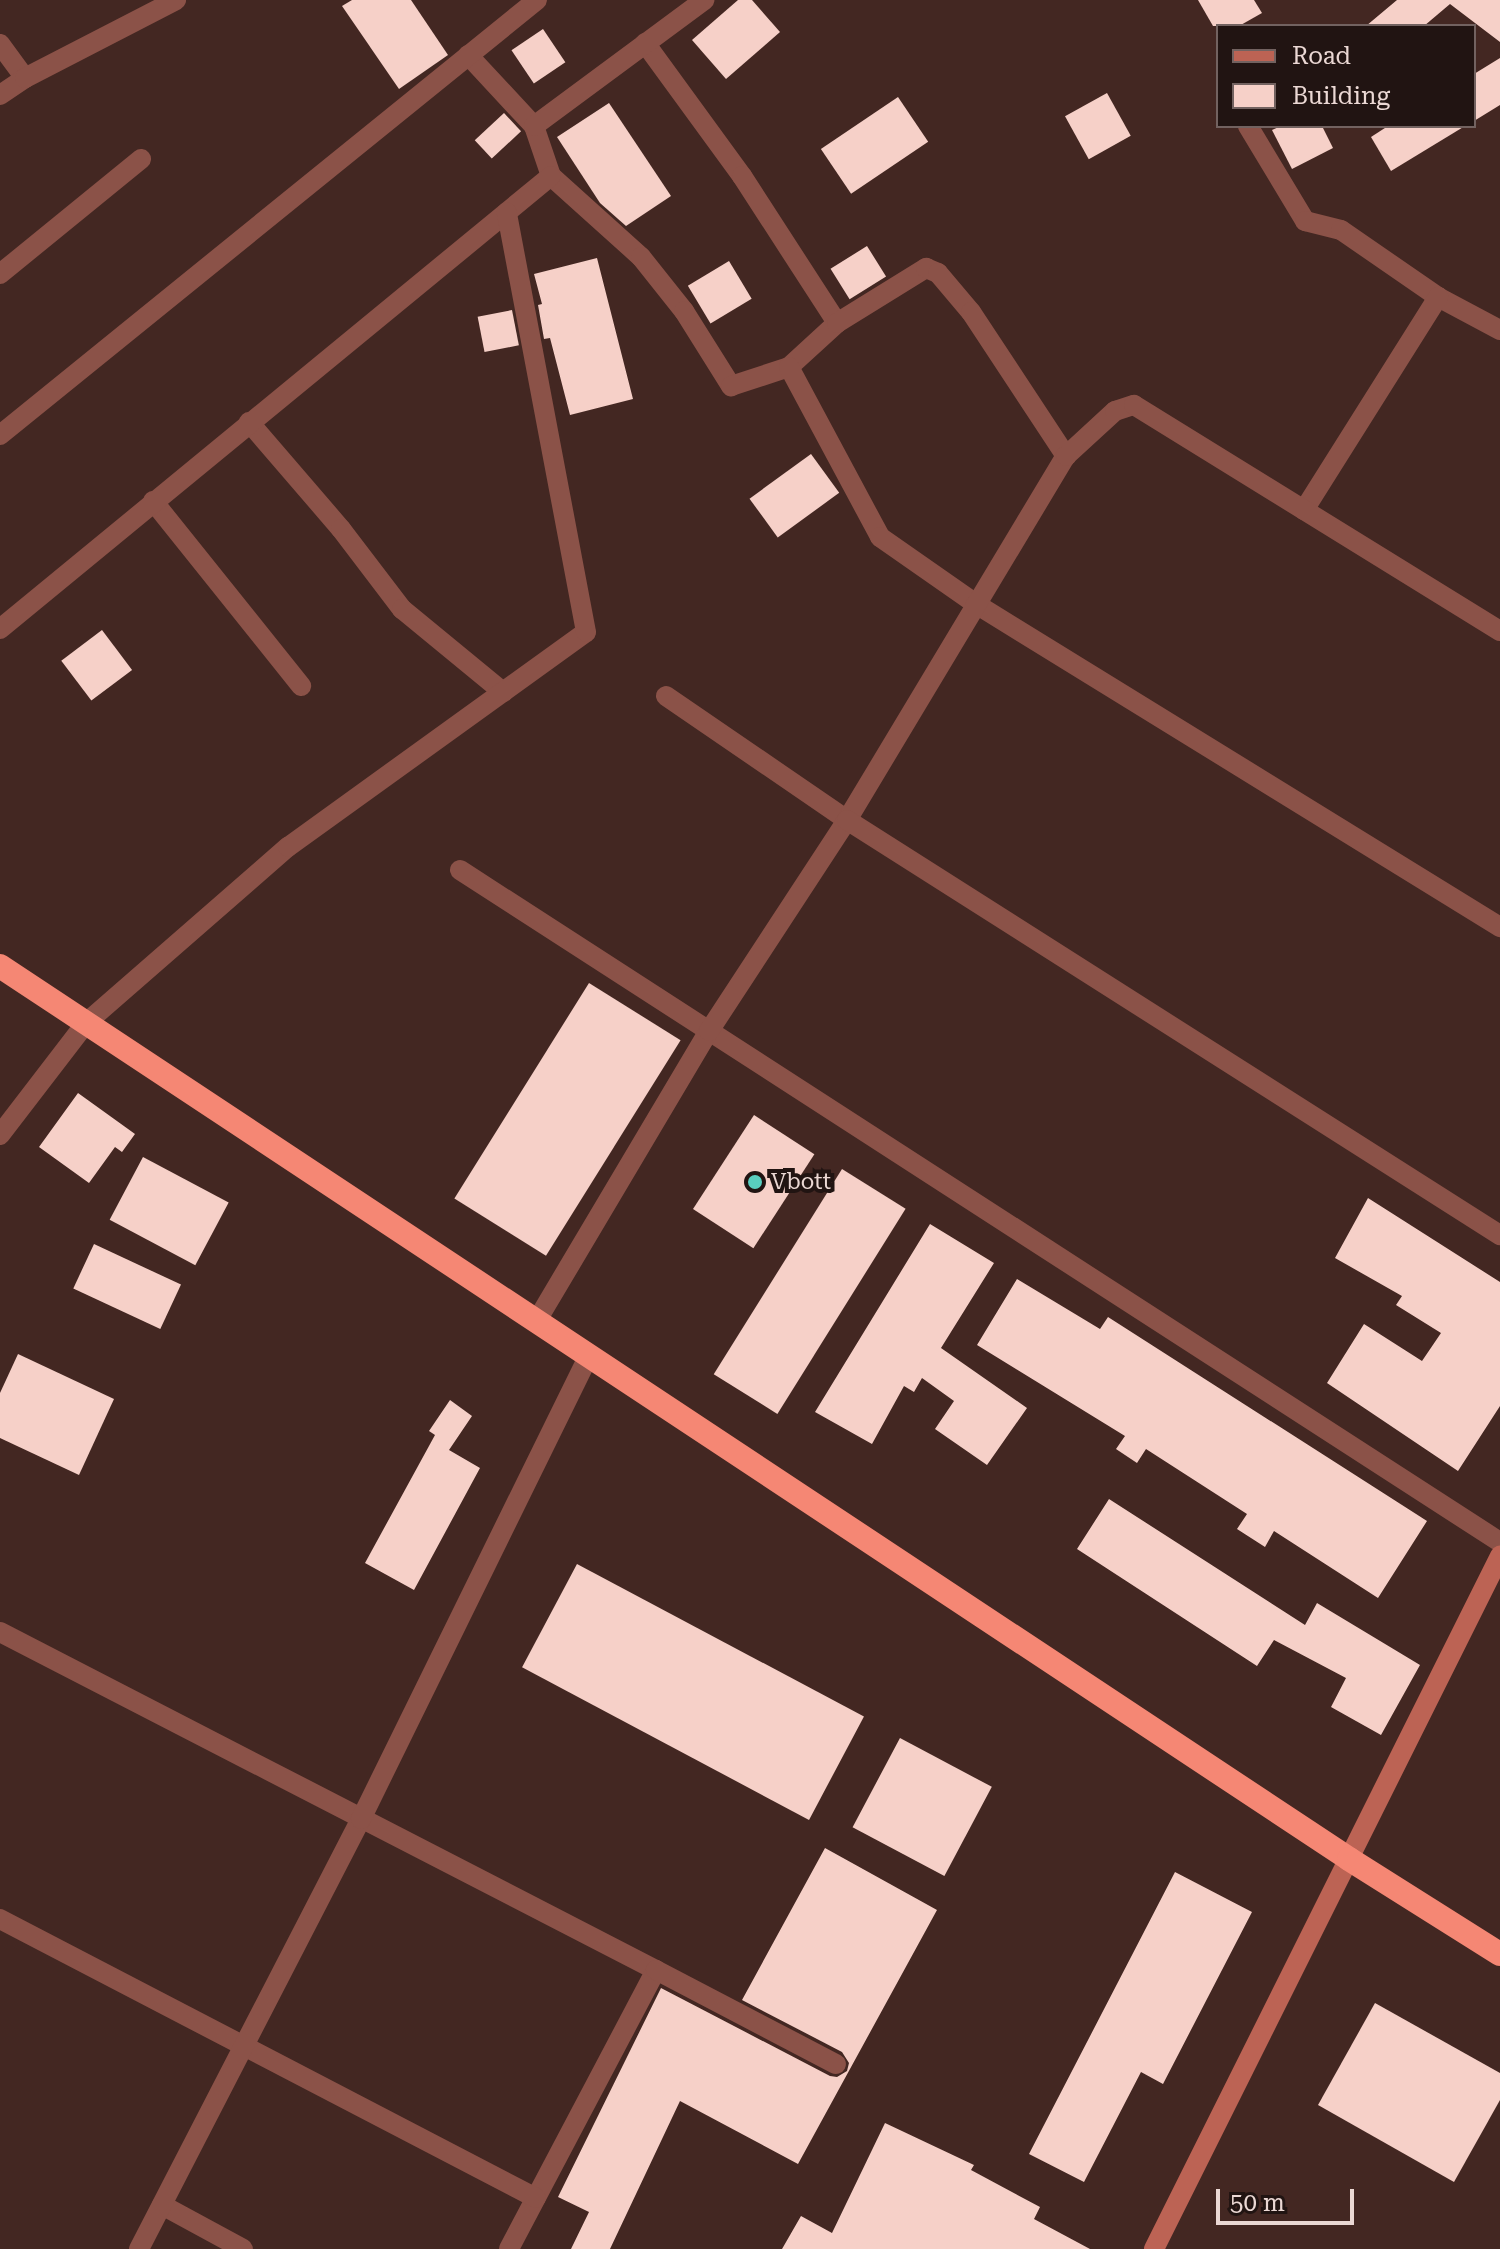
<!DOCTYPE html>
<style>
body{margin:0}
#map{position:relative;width:1500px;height:2249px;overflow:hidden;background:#432722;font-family:"Roboto Serif",serif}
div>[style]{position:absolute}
.building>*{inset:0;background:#f6d0c8;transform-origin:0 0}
.street>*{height:20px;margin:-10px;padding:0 10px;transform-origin:10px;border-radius:10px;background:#8b5248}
.secondary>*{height:20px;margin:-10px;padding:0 10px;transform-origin:10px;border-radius:10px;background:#bc6354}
.highway>*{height:24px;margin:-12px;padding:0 12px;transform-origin:12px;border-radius:12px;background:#f58774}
.dots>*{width:22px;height:22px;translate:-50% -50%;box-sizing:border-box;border:4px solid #211412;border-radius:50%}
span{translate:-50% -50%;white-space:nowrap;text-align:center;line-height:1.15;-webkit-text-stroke:8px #211412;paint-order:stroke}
.poi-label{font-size:22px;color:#ebd8d4}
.left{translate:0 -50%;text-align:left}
.legend{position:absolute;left:1216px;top:24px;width:260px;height:104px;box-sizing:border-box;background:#211412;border:2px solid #726260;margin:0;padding:10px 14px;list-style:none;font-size:24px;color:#ebd8d4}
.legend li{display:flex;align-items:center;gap:16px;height:40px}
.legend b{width:40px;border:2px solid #726260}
.scale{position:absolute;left:1216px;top:2189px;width:138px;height:36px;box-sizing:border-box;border:4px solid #ebd8d4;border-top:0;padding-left:10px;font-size:24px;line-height:28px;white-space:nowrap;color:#ebd8d4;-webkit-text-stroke:6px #211412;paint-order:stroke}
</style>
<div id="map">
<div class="building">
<div style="clip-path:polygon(352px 0,411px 0,448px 55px,399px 89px,342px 6px)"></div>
<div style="clip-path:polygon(738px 0,752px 0,780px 32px,726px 79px,692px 40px)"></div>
<div style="clip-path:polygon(1198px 0,1254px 0,1262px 13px,1239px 26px,1213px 26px)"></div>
<div style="clip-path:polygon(1397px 0,1500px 0,1500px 42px,1450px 4px,1424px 26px,1366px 26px)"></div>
<div style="left:543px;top:29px;width:40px;height:38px;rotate:56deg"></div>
<div style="clip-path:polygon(1500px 58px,1500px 105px,1474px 121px,1474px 74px)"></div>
<div style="left:1107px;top:93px;width:49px;height:48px;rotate:61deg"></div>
<div style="left:898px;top:97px;width:54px;height:93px;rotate:56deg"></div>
<div style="clip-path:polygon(609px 103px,671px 196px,626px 226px,600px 203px,557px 137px)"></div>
<div style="left:504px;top:113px;width:25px;height:40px;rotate:47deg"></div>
<div style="clip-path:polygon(1281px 126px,1322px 126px,1333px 148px,1292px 169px,1272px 130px)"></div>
<div style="clip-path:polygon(1388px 126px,1465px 126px,1391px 171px,1371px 137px)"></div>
<div style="left:867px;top:246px;width:36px;height:43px;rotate:58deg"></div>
<div style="clip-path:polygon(597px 258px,633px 399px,570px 415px,550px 338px,544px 339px,538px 305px,542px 304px,534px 274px)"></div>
<div style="left:729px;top:261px;width:44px;height:48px;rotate:59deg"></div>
<div style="left:512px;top:310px;width:36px;height:35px;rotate:79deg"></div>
<div style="left:811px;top:454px;width:48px;height:76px;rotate:54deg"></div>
<div style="left:102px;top:630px;width:50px;height:51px;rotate:53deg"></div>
<div style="left:589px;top:983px;width:108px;height:254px;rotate:32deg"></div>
<div style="clip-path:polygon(78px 1093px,135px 1134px,122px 1152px,115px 1147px,89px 1183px,39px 1147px)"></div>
<div style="left:754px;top:1115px;width:72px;height:112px;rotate:33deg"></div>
<div style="left:143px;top:1157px;width:97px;height:71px;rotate:28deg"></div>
<div style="left:842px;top:1169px;width:75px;height:242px;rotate:32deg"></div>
<div style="clip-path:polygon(1368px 1198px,1500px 1282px,1500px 1406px,1458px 1471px,1327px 1383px,1364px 1324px,1422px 1361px,1441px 1333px,1396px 1305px,1402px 1296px,1335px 1258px)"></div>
<div style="clip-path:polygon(930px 1224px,994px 1263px,941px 1348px,1027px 1408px,987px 1465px,935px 1429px,954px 1401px,922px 1378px,914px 1392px,904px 1386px,872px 1444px,815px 1412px)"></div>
<div style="left:94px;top:1244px;width:96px;height:49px;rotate:25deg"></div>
<div style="clip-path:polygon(1017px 1279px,1100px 1329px,1108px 1317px,1427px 1521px,1378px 1598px,1274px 1531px,1265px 1547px,1237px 1529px,1247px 1514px,1146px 1449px,1137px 1463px,1116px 1449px,1125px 1436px,977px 1345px)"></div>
<div style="clip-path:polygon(18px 1354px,114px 1399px,79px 1475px,0 1438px,0 1393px)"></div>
<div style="clip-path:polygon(450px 1400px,472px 1416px,449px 1450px,480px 1468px,414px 1590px,365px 1563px,435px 1435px,429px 1431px)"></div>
<div style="clip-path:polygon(1109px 1499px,1305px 1625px,1317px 1603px,1420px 1665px,1381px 1735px,1331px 1707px,1346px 1678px,1274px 1640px,1257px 1666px,1077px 1549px)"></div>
<div style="left:577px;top:1564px;width:325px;height:117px;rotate:28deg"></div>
<div style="left:900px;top:1738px;width:104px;height:101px;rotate:28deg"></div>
<div style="clip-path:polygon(825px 1848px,937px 1910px,798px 2164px,680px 2101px,610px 2249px,571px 2249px,589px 2212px,558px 2197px,661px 1988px,830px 2076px,837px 2077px,847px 2071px,849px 2063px,842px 2052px,742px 2000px)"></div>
<div style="clip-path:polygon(1175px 1872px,1252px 1912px,1163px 2084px,1141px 2072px,1084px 2182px,1029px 2154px)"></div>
<div style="clip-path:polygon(1375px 2003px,1500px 2073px,1500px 2100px,1454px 2182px,1318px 2105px)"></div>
<div style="clip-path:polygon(885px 2123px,974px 2165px,971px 2170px,1040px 2207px,1034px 2219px,1090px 2249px,782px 2249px,801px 2216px,832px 2233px)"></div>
</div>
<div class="street">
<div style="left:645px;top:43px;width:165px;rotate:53.9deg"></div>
<div style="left:742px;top:176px;width:175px;rotate:57.1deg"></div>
<div style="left:0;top:44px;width:42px;rotate:53.7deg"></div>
<div style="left:468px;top:55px;width:97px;rotate:47.1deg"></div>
<div style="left:534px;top:126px;width:53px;rotate:71.2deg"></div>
<div style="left:551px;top:176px;width:121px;rotate:42deg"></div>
<div style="left:641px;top:257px;width:69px;rotate:51.5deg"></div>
<div style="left:684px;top:311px;width:89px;rotate:57.9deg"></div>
<div style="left:731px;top:386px;width:61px;rotate:-18.1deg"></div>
<div style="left:789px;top:367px;width:65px;rotate:-42.5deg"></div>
<div style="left:837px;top:323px;width:105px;rotate:-31.7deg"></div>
<div style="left:926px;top:268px;width:13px;rotate:23deg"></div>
<div style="left:938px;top:273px;width:51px;rotate:49.8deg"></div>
<div style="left:971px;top:312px;width:173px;rotate:56.6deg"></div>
<div style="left:0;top:95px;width:30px;rotate:-34deg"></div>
<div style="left:25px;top:78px;width:170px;rotate:-27.3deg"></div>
<div style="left:534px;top:126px;width:212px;rotate:-36.5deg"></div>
<div style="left:1248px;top:126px;width:111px;rotate:59deg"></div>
<div style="left:1305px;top:221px;width:37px;rotate:14deg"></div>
<div style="left:1341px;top:230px;width:118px;rotate:34.6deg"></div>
<div style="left:1438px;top:297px;width:70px;rotate:28deg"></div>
<div style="left:0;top:274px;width:182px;rotate:-39.2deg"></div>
<div style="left:789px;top:367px;width:193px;rotate:61.8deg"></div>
<div style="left:880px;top:537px;width:117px;rotate:34.9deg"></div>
<div style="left:976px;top:604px;width:616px;rotate:31.65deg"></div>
<div style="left:249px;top:422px;width:141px;rotate:49.3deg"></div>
<div style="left:341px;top:529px;width:101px;rotate:52.7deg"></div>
<div style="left:402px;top:609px;width:131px;rotate:39.4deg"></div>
<div style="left:0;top:435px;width:691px;rotate:-39.01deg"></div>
<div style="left:153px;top:501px;width:237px;rotate:51.3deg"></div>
<div style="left:1304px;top:510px;width:252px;rotate:-57.8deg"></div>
<div style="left:0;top:629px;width:713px;rotate:-39.43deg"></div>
<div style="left:666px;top:696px;width:219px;rotate:34.4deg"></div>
<div style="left:847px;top:820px;width:425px;rotate:-59deg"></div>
<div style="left:1066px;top:456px;width:67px;rotate:-42.6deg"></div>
<div style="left:1115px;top:411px;width:20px;rotate:-18deg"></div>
<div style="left:1134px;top:405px;width:430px;rotate:31.7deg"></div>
<div style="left:460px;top:870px;width:1238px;rotate:32.87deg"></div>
<div style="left:0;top:1135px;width:141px;rotate:-52.5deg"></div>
<div style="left:86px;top:1023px;width:268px;rotate:-41.1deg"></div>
<div style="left:288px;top:847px;width:367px;rotate:-35.8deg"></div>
<div style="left:586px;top:632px;width:427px;rotate:-100.7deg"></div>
<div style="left:536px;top:1322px;width:339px;rotate:-59.3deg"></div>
<div style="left:709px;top:1031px;width:252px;rotate:-56.8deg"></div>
<div style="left:847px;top:820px;width:774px;rotate:32.44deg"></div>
<div style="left:0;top:1632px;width:738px;rotate:27.26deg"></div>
<div style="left:656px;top:1970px;width:315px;rotate:117.8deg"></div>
<div style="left:0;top:1919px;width:604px;rotate:27.5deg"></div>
<div style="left:656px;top:1970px;width:203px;rotate:27.6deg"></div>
<div style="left:162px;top:2205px;width:92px;rotate:28.5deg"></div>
<div style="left:139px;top:2249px;width:484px;rotate:-62.7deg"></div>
<div style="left:361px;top:1819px;width:515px;rotate:-63.83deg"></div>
</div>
<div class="secondary">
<div style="left:1154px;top:2249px;width:775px;rotate:-63.47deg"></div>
</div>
<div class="highway">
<div style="left:0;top:966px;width:1618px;rotate:33.5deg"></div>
<div style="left:1349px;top:1859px;width:178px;rotate:32.2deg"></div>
</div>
<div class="dots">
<div style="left:755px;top:1182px;background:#59cebf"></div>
</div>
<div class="poi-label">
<span class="left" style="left:771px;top:1182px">Vbott</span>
</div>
<ul class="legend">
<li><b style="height:10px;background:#bc6354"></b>Road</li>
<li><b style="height:22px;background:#f6d0c8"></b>Building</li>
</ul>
<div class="scale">50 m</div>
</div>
